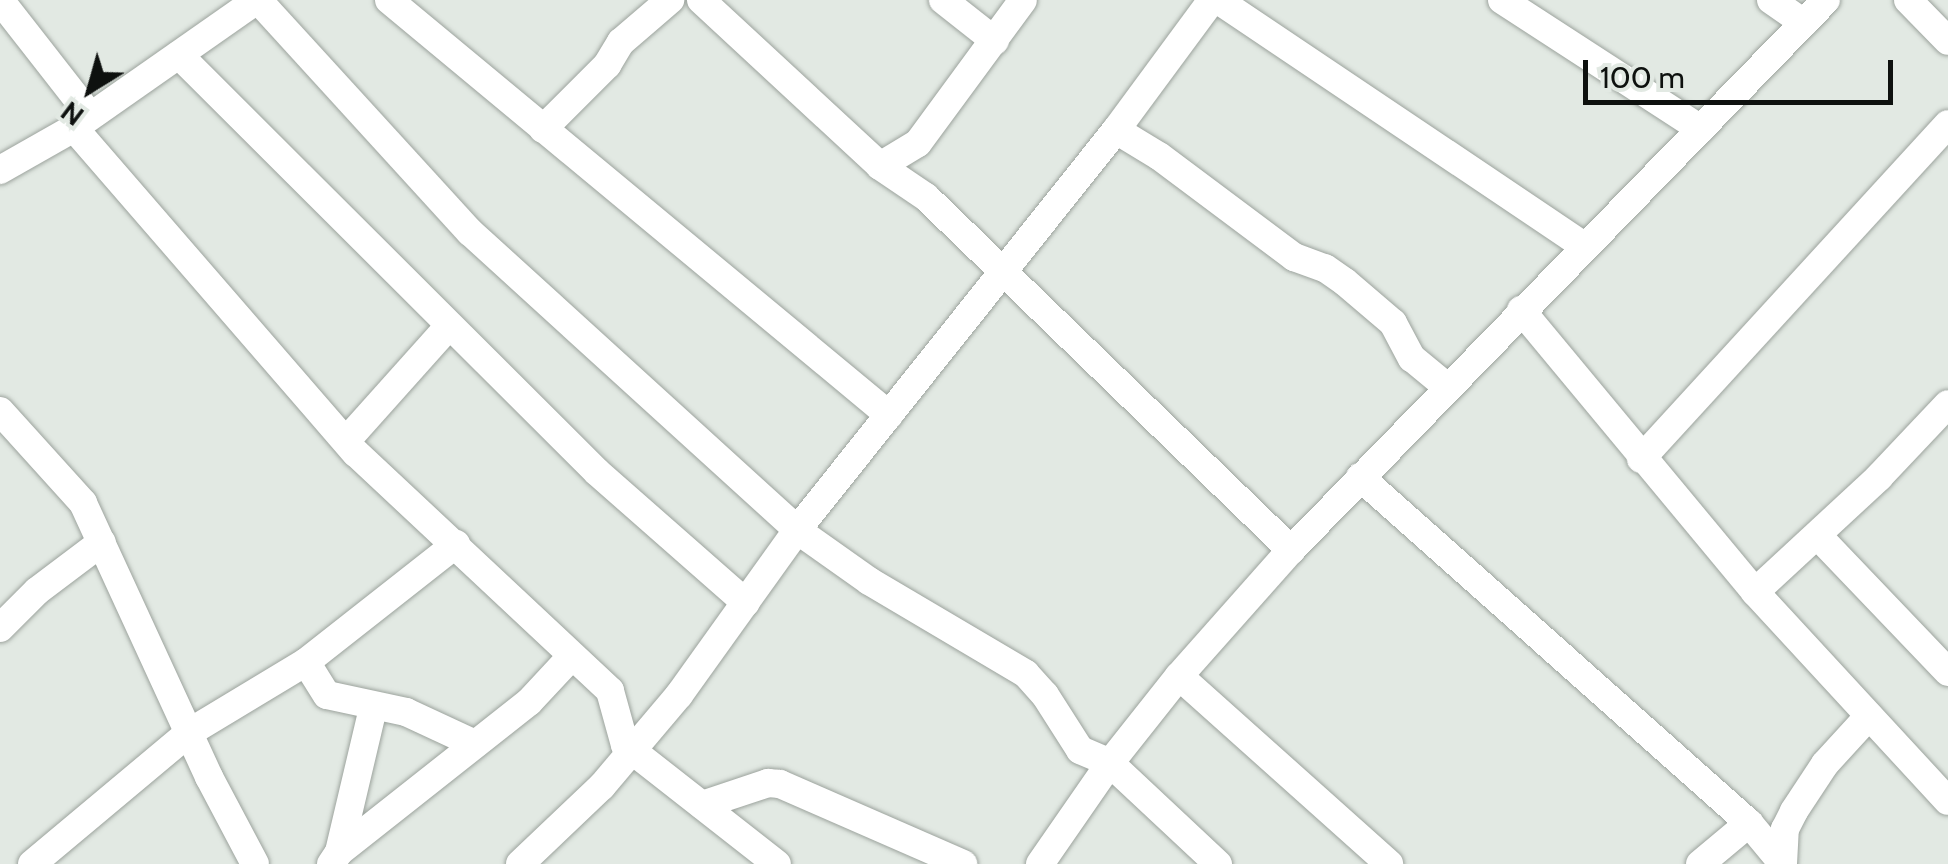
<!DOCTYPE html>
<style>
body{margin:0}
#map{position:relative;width:1948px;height:864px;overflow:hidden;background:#e2e9e3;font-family:Cabin,sans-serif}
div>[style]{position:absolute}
.roads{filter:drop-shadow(0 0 2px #9ca39d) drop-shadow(0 0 2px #9ca39d)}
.minor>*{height:28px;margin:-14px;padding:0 14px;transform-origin:14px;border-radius:14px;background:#fff}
span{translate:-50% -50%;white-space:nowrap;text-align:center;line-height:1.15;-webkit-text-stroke:10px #e2e9e3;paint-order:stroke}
.north{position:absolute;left:40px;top:40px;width:100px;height:100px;-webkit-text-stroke:8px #e2e9e3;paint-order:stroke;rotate:217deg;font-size:28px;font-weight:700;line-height:40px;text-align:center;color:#0e110f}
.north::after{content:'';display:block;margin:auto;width:35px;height:45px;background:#0e110f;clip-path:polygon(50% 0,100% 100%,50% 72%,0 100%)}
.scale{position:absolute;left:1583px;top:60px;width:310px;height:45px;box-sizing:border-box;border:5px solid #0e110f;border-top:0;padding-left:12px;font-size:30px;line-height:35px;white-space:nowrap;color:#0e110f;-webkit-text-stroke:8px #e2e9e3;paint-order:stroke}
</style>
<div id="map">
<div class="roads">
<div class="minor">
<div style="left:0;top:0;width:146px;rotate:52deg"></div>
<div style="left:258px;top:0;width:314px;rotate:47.6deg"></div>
<div style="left:470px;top:232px;width:442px;rotate:42.3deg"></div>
<div style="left:797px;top:530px;width:88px;rotate:35.3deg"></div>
<div style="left:869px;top:581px;width:182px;rotate:30.6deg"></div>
<div style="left:1026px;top:674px;width:28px;rotate:48deg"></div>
<div style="left:1045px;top:695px;width:65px;rotate:57.5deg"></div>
<div style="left:1080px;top:750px;width:33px;rotate:23deg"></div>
<div style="left:1110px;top:763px;width:148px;rotate:43.1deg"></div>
<div style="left:389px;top:0;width:650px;rotate:39.69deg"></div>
<div style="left:701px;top:0;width:244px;rotate:42.8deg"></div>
<div style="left:880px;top:166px;width:55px;rotate:34deg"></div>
<div style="left:926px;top:197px;width:508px;rotate:44.04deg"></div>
<div style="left:943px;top:0;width:66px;rotate:38.3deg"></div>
<div style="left:1218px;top:0;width:442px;rotate:33.9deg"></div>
<div style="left:1502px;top:0;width:237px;rotate:33deg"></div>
<div style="left:1771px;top:0;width:40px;rotate:34.9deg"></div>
<div style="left:1908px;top:0;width:57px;rotate:45.7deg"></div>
<div style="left:179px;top:55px;width:590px;rotate:44.93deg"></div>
<div style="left:597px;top:472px;width:198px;rotate:41.3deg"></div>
<div style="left:74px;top:128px;width:430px;rotate:49.1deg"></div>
<div style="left:356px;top:453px;width:348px;rotate:43.1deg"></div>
<div style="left:610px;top:691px;width:56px;rotate:74.5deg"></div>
<div style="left:625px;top:745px;width:193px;rotate:38.1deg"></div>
<div style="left:543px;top:129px;width:91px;rotate:-45deg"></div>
<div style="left:607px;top:65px;width:27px;rotate:-59deg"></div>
<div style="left:621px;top:42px;width:65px;rotate:-40.6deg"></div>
<div style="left:1116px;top:130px;width:50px;rotate:31.2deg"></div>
<div style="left:1159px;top:156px;width:169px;rotate:36.8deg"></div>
<div style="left:1294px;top:257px;width:33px;rotate:20deg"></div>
<div style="left:1325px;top:268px;width:24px;rotate:35deg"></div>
<div style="left:1345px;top:282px;width:63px;rotate:40.5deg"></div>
<div style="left:1393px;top:323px;width:40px;rotate:62deg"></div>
<div style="left:1412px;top:358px;width:44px;rotate:39.5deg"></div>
<div style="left:880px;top:166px;width:44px;rotate:-31.2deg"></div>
<div style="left:918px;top:143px;width:177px;rotate:-53.7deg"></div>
<div style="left:0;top:170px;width:85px;rotate:-29.6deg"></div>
<div style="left:74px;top:128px;width:223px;rotate:-35deg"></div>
<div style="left:1521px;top:310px;width:366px;rotate:50.3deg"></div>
<div style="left:1755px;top:592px;width:284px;rotate:47.3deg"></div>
<div style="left:0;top:411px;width:124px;rotate:47.9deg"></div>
<div style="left:83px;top:503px;width:302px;rotate:65.3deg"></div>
<div style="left:209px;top:777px;width:98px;rotate:62.1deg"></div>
<div style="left:347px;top:440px;width:152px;rotate:-48.2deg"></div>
<div style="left:1641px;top:459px;width:454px;rotate:-47.5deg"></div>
<div style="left:1360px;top:477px;width:521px;rotate:41.65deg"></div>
<div style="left:1749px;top:823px;width:53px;rotate:50.3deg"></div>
<div style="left:1818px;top:536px;width:188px;rotate:46.3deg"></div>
<div style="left:1755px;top:592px;width:169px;rotate:-42.8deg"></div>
<div style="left:1879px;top:477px;width:100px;rotate:-46.6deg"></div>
<div style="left:0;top:628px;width:52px;rotate:-45deg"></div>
<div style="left:37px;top:591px;width:81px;rotate:-37deg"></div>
<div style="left:306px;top:662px;width:39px;rotate:58deg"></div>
<div style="left:327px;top:695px;width:81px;rotate:12.1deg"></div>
<div style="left:406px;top:712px;width:76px;rotate:24.9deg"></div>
<div style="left:1179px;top:676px;width:282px;rotate:41.8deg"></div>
<div style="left:702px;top:805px;width:70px;rotate:-18.4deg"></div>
<div style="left:768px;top:783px;width:12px;rotate:5deg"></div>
<div style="left:780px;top:784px;width:200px;rotate:23.6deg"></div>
<div style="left:339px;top:852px;width:148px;rotate:-76.7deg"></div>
<div style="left:32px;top:864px;width:206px;rotate:-39.9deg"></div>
<div style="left:190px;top:732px;width:135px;rotate:-31.1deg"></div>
<div style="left:306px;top:662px;width:191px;rotate:-38.2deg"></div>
<div style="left:331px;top:864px;width:14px;rotate:-56deg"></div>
<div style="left:339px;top:852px;width:242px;rotate:-38.3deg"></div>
<div style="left:529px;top:702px;width:62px;rotate:-47deg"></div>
<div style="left:520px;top:864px;width:113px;rotate:-43.6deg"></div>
<div style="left:602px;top:786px;width:119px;rotate:-49.8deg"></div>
<div style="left:679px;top:695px;width:203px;rotate:-54.4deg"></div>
<div style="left:797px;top:530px;width:512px;rotate:-51.43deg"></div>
<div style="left:1116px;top:130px;width:162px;rotate:-53.6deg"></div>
<div style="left:1040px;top:864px;width:123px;rotate:-55.3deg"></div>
<div style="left:1110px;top:763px;width:111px;rotate:-51.6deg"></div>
<div style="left:1179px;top:676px;width:169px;rotate:-48.4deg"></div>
<div style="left:1291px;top:550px;width:767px;rotate:-45.79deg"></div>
<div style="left:1700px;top:864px;width:64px;rotate:-39.9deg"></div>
<div style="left:1783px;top:864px;width:35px;rotate:-87deg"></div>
<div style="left:1785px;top:829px;width:20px;rotate:-63deg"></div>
<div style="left:1794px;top:811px;width:56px;rotate:-56.6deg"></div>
<div style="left:1825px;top:764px;width:65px;rotate:-47.5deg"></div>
</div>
</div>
<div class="north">N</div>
<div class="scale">100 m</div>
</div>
